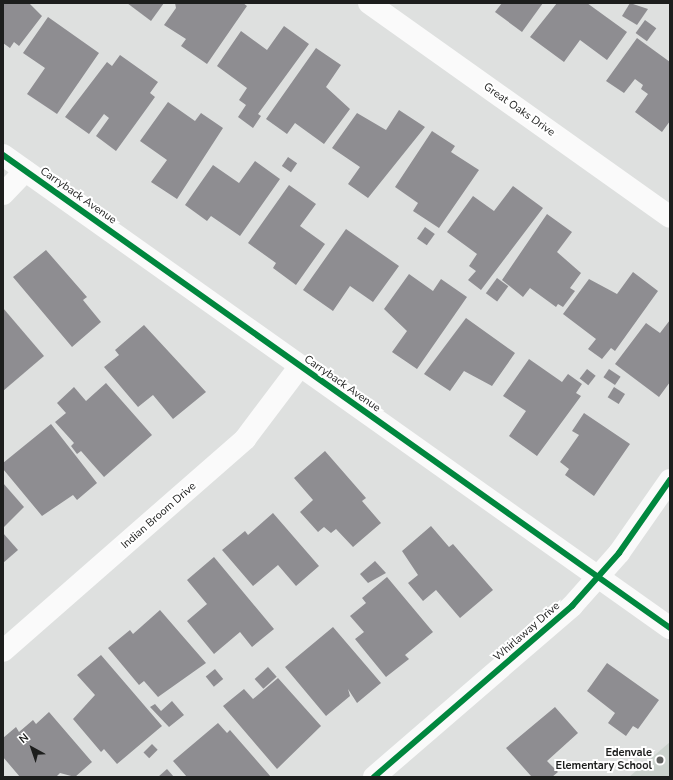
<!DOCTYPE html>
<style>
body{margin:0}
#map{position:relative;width:673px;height:780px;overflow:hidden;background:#dee0df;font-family:"Nunito Sans",sans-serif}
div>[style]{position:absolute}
.built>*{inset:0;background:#cbd2cd}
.building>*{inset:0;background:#8e8d91;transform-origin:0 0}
.minor>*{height:22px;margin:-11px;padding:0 11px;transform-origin:11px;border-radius:11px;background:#fafafa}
.cycleway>*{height:6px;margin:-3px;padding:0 3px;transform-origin:3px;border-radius:3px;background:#00873e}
.dots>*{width:11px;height:11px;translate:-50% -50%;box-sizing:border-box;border:2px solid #fff;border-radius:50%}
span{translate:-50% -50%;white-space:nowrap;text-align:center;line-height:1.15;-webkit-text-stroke:4px #fff;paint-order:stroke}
.street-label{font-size:11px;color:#1d1e1d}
.poi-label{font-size:11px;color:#1d1e1d;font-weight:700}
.right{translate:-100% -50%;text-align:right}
.frame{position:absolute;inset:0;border:4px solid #1d1e1d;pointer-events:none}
.north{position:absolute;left:12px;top:728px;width:40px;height:40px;-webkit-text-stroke:3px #fff;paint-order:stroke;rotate:320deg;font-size:11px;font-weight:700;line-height:16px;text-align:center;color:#1d1e1d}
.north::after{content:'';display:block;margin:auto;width:14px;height:18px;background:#1d1e1d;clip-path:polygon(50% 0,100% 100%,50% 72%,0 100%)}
</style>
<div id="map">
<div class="built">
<div style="clip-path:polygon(670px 742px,670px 777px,629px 777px)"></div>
</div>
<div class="building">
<div style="clip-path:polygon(3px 3px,29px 3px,42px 16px,19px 46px,14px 42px,10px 48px,3px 43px)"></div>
<div style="clip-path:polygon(127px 3px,164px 3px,151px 21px)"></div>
<div style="clip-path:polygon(175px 3px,243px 3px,247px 6px,207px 64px,181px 46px,186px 39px,164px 25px,176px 8px)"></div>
<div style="clip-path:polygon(502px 3px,543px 3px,522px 32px,495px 12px)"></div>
<div style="clip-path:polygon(557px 3px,587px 3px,627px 32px,607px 60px,580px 40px,564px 62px,530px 37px)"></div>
<div style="clip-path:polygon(630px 3px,648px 9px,637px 25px,622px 16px)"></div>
<div style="clip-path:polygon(48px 17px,99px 53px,57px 114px,27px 94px,45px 68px,23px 53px)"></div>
<div style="left:645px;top:20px;width:14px;height:16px;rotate:36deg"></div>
<div style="clip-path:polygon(284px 26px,309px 44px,258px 114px,261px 116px,253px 128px,238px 117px,246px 105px,239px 100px,247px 88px,217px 66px,241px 31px,267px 50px)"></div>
<div style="clip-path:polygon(637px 38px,670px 62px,670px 121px,662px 132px,635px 112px,648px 94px,641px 89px,643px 85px,635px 79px,624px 93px,606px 81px)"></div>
<div style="clip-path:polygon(316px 48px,341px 65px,326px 87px,350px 109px,324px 144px,295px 123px,287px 134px,266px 119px)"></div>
<div style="clip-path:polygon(120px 55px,158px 82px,150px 93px,155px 97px,116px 151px,96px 136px,109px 118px,104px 114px,89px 134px,65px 117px,107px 62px,112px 66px)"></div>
<div style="clip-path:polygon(168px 102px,195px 121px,201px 113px,223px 128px,177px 199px,151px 182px,167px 160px,140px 141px)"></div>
<div style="clip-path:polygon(399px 110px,425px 127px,368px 198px,348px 184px,360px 167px,332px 148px,357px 113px,386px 130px)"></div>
<div style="clip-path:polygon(432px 131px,455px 146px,451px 152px,479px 170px,439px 228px,413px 211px,418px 203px,395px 187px)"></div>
<div style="left:288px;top:157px;width:11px;height:11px;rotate:34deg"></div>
<div style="clip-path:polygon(255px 161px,280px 179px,240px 236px,211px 216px,207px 221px,185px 205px,213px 165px,239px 183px)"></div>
<div style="clip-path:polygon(289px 185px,316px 204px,300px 226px,325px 244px,296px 285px,273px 268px,276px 263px,248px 243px)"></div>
<div style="clip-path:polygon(513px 186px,543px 208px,481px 290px,468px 280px,476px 271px,469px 266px,477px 254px,447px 232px,473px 196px,494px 211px)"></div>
<div style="clip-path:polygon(547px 214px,572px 232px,557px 252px,581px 273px,570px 288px,575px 291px,563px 307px,558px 304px,556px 307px,530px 288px,523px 297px,502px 280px)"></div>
<div style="left:425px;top:227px;width:12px;height:14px;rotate:35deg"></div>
<div style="clip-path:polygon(346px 229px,399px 266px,373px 302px,350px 286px,333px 311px,303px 290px)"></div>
<div style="clip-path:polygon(46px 250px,87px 297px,83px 300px,101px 322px,72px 347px,13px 277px)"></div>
<div style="clip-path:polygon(633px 272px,658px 291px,615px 351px,611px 348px,602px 359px,588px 349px,596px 339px,563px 314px,589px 279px,617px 294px)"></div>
<div style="clip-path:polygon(409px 274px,433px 291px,441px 279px,467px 297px,417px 369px,392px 352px,407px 331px,384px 309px)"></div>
<div style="left:497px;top:278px;width:14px;height:19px;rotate:36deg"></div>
<div style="clip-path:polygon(3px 308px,44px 356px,3px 391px)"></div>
<div style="clip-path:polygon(466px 318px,515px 353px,492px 386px,464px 371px,450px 391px,424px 374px)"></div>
<div style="clip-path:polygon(670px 320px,670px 382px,659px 397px,615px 364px,646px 323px,660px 333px)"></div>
<div style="clip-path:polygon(144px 325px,206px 392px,173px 419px,153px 395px,138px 407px,104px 367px,119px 355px,115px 350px)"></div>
<div style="clip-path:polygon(529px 359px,562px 382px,568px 374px,582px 384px,576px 393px,581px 396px,537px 456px,509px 436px,526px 411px,503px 396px)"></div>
<div style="left:587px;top:369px;width:11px;height:12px;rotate:38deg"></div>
<div style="left:609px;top:369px;width:14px;height:10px;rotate:34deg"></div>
<div style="clip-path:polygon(106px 383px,152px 435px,104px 477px,81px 451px,77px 454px,71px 446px,74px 443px,55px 422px,66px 413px,57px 403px,74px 387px,86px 401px)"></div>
<div style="left:614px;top:387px;width:13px;height:12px;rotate:32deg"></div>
<div style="clip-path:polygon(584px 413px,630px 444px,594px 496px,565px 475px,569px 469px,560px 462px,579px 435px,572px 431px)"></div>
<div style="clip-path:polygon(51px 424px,97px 483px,77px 500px,73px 495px,42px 516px,3px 469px,3px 463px)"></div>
<div style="clip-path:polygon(325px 451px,366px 498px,362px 501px,381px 523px,353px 547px,336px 529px,331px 533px,324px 527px,318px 532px,300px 512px,313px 500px,294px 478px)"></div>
<div style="clip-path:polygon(3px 483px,24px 507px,3px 528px)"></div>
<div style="clip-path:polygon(273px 513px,319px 566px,296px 586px,278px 565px,253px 586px,222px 550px,245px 531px,248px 535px)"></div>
<div style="clip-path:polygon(431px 526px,449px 547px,453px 544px,493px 590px,460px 618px,436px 590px,423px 601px,408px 583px,418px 575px,402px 551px)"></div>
<div style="clip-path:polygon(3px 533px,18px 550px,3px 563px)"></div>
<div style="clip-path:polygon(214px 557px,274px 629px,252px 647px,240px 632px,214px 654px,187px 621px,207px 604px,187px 580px)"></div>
<div style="clip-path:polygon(375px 561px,386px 573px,368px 583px,360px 574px)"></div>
<div style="clip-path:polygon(387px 577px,433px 632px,405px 655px,409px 659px,386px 677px,355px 639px,364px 632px,350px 616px,366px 603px,362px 598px)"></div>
<div style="clip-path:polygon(160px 610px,206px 663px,158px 697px,144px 681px,139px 685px,108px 648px,130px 630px,133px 634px)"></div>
<div style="clip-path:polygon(333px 627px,381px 683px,357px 703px,348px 689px,350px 696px,326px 716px,285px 667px)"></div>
<div style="clip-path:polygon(101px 655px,162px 726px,117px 764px,104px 749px,101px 752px,73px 719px,95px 695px,77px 675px)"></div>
<div style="clip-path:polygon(607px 663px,659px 700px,638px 729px,633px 726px,626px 736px,608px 723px,615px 713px,587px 691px)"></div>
<div style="left:268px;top:667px;width:13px;height:18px;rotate:48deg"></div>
<div style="left:215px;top:669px;width:13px;height:12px;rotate:51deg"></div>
<div style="clip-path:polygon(278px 678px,321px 726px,277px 769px,223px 706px,244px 689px,253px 699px)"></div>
<div style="clip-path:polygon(172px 701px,184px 715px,169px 727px,150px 707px,155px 704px,161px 711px)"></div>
<div style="clip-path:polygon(555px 707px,578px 733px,547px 761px,558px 772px,552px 777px,531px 776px,506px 748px)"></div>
<div style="clip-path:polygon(49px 712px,92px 762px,75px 777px,60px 773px,56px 777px,20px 777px,3px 757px,3px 738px,16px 727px,19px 732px,33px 720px,36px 724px)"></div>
<div style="clip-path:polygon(218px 723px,227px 733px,230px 730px,271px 777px,187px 777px,173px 761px)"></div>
<div style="left:152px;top:744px;width:8px;height:12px;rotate:45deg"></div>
<div style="clip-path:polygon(167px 769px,174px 777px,158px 777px)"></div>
</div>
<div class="minor">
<div style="left:369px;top:3px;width:369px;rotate:35.4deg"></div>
<div style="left:3px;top:155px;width:818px;rotate:35.34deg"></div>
<div style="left:3px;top:194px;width:32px;rotate:-46deg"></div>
<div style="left:3px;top:651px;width:322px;rotate:-41.2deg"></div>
<div style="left:245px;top:439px;width:91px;rotate:-53deg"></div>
<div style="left:374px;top:777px;width:262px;rotate:-40.8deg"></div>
<div style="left:572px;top:606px;width:71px;rotate:-48.4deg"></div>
<div style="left:619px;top:553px;width:89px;rotate:-55.1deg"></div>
</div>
<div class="cycleway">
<div style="left:3px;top:155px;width:818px;rotate:35.34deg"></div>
<div style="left:374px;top:777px;width:262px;rotate:-40.8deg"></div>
<div style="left:572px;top:606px;width:71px;rotate:-48.4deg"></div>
<div style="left:619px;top:553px;width:89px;rotate:-55.1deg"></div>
</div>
<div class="dots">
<div style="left:660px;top:760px;background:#616261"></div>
</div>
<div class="street-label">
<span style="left:519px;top:110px;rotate:35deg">Great Oaks Drive</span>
<span style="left:78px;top:196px;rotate:35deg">Carryback Avenue</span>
<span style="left:342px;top:384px;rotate:35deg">Carryback Avenue</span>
<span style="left:159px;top:516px;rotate:-41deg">Indian Broom Drive</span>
<span style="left:527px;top:632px;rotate:-41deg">Whirlaway Drive</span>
</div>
<div class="poi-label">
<span class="right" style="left:652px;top:760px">Edenvale<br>Elementary School</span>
</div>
<div class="frame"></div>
<div class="north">N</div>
</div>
